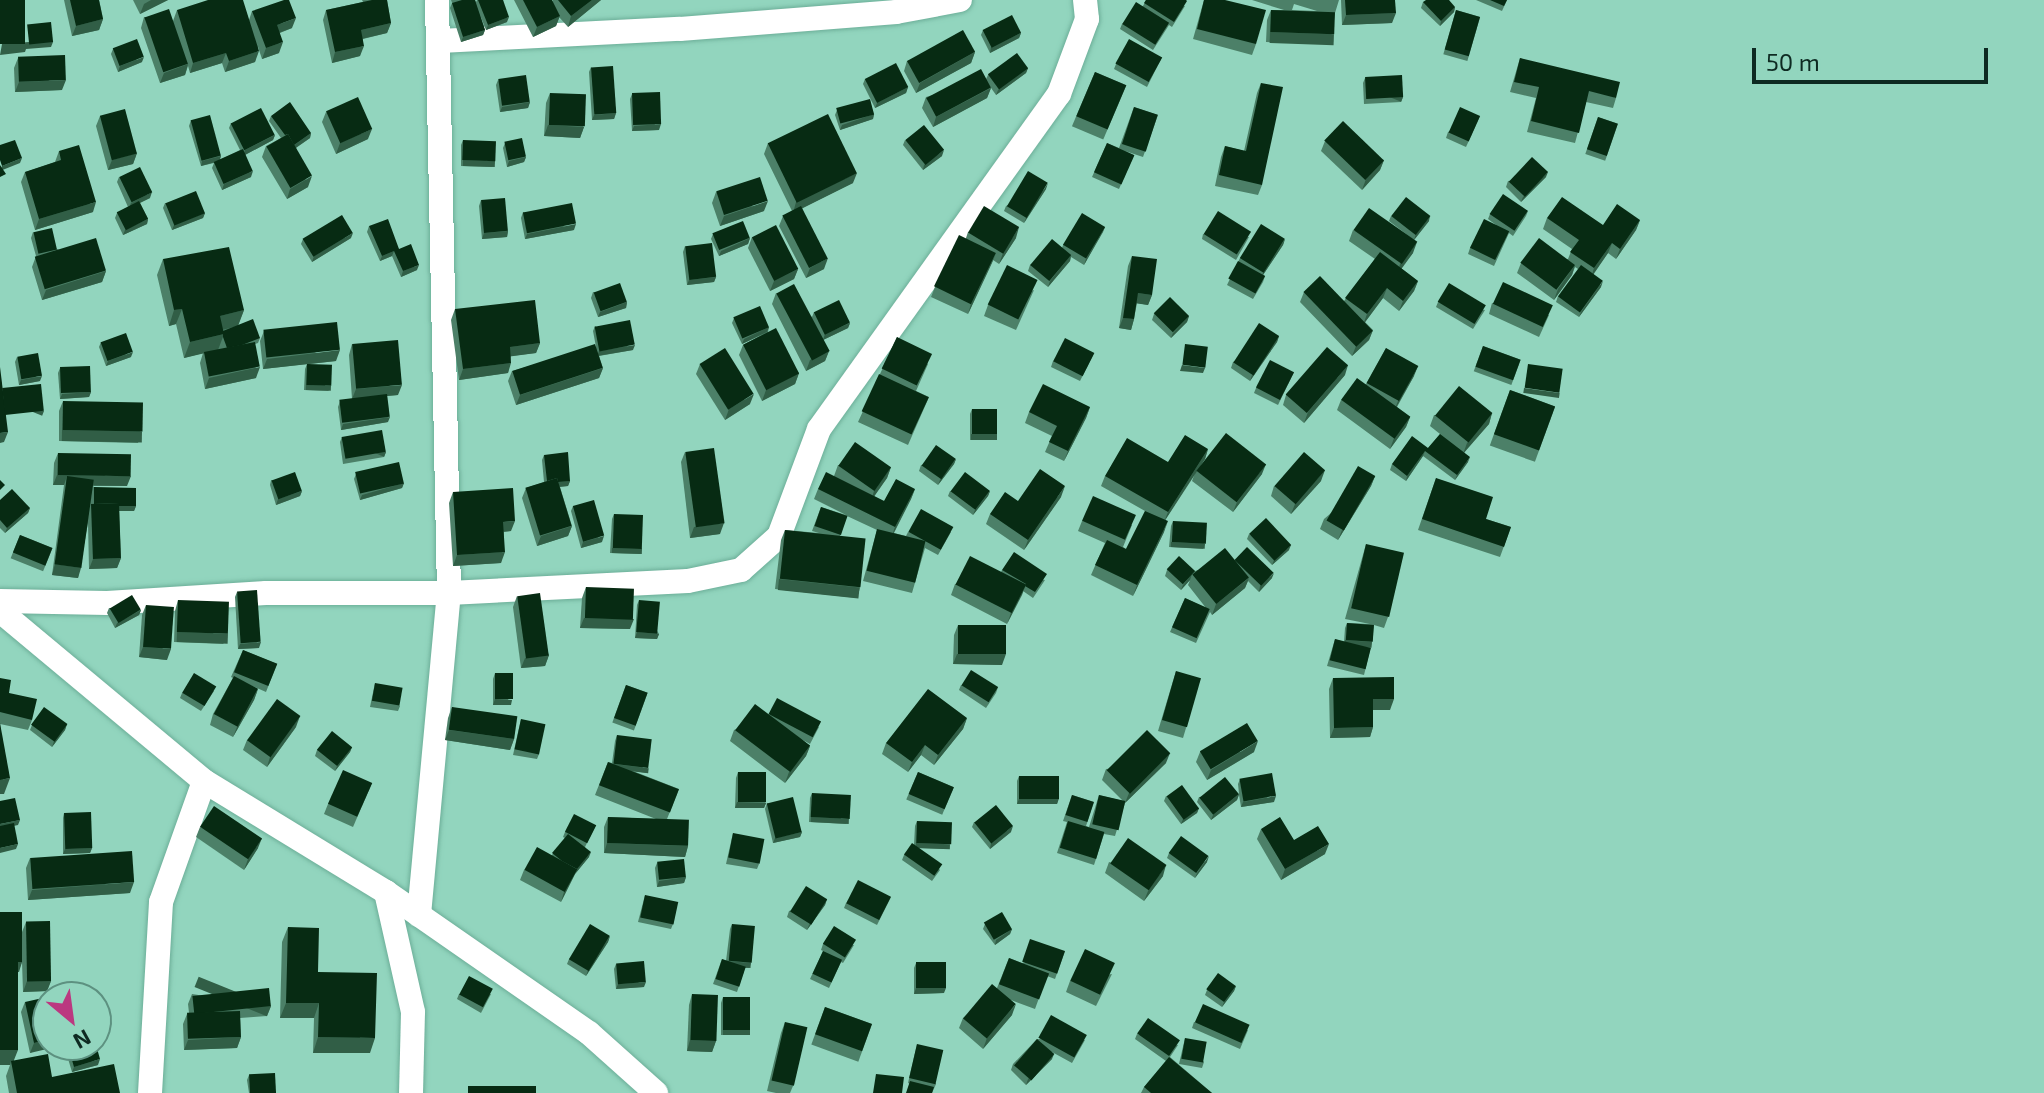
<!DOCTYPE html>
<style>
body{margin:0}
#map{position:relative;width:2044px;height:1093px;overflow:hidden;background:#92d5be;font-family:"Exo 2",sans-serif}
div>[style]{position:absolute}
.roads{filter:drop-shadow(0 0 2px #6cae98) drop-shadow(0 0 2px #6cae98)}
.minor>*{height:24px;margin:-12px;padding:0 12px;transform-origin:12px;border-radius:12px;background:#fff}
.wall>*{inset:0;background:#4c8068;transform-origin:0 0}
.shaded-wall>*{inset:0;background:#315e46;transform-origin:0 0}
.building>*{inset:0;background:#072b13;transform-origin:0 0}
span{translate:-50% -50%;white-space:nowrap;text-align:center;line-height:1.15;-webkit-text-stroke:8px #92d5be;paint-order:stroke}
.north{position:absolute;left:32px;top:981px;width:80px;height:80px;box-sizing:border-box;background:#92d5be;border:2px solid #5d9180;border-radius:50%;rotate:151deg;font-size:22px;font-weight:700;line-height:32px;text-align:center;color:#0e2a22}
.north::after{content:'';display:block;margin:auto;width:28px;height:36px;background:#bb3880;clip-path:polygon(50% 0,100% 100%,50% 72%,0 100%)}
.scale{position:absolute;left:1752px;top:48px;width:236px;height:36px;box-sizing:border-box;border:4px solid #0e2a22;border-top:0;padding-left:10px;font-size:24px;line-height:28px;white-space:nowrap;color:#0e2a22;-webkit-text-stroke:6px #92d5be;paint-order:stroke}
</style>
<div id="map">
<div class="roads">
<div class="minor">
<div style="left:440px;top:41px;width:240px;rotate:-2.9deg"></div>
<div style="left:680px;top:29px;width:217px;rotate:-4.5deg"></div>
<div style="left:896px;top:12px;width:65px;rotate:-10.6deg"></div>
<div style="left:0;top:601px;width:107px;rotate:1.1deg"></div>
<div style="left:107px;top:603px;width:159px;rotate:-3.6deg"></div>
<div style="left:266px;top:593px;width:183px"></div>
<div style="left:449px;top:593px;width:239px;rotate:-2.9deg"></div>
<div style="left:688px;top:581px;width:54px;rotate:-11.7deg"></div>
<div style="left:741px;top:570px;width:51px;rotate:-41.8deg"></div>
<div style="left:779px;top:536px;width:114px;rotate:-69.5deg"></div>
<div style="left:819px;top:429px;width:412px;rotate:-54.4deg"></div>
<div style="left:1059px;top:94px;width:80px;rotate:-69.5deg"></div>
<div style="left:1087px;top:19px;width:19px;rotate:-96deg"></div>
<div style="left:0;top:611px;width:266px;rotate:39.8deg"></div>
<div style="left:204px;top:781px;width:213px;rotate:31.4deg"></div>
<div style="left:386px;top:892px;width:247px;rotate:34.8deg"></div>
<div style="left:589px;top:1033px;width:90px;rotate:41.8deg"></div>
<div style="left:386px;top:892px;width:123px;rotate:77.3deg"></div>
<div style="left:413px;top:1012px;width:81px;rotate:91.4deg"></div>
<div style="left:419px;top:915px;width:323px;rotate:-84.7deg"></div>
<div style="left:449px;top:593px;width:593px;rotate:-91.16deg"></div>
<div style="left:150px;top:1093px;width:191px;rotate:-86.7deg"></div>
<div style="left:161px;top:902px;width:128px;rotate:-70.4deg"></div>
</div>
</div>
<div class="wall">
<div style="clip-path:polygon(64px 0,99px 0,103px 19px,99px 30px,72px 36px)"></div>
<div style="clip-path:polygon(133px 0,168px 0,140px 14px)"></div>
<div style="clip-path:polygon(362px 0,387px 0,391px 23px,387px 33px,363px 39px,360px 56px,332px 63px,323px 20px,326px 10px,363px 2px)"></div>
<div style="clip-path:polygon(451px 0,475px 0,476px 2px,477px 0,503px 0,507px 22px,486px 30px,480px 15px,485px 30px,483px 35px,461px 42px,450px 8px,452px 3px)"></div>
<div style="clip-path:polygon(514px 0,552px 0,553px 2px,553px 0,601px 0,568px 27px,559px 17px,556px 26px,533px 37px)"></div>
<div style="clip-path:polygon(1146px 0,1185px 6px,1172px 27px,1169px 25px,1153px 50px,1120px 29px,1122px 24px,1143px 6px)"></div>
<div style="clip-path:polygon(1204px 0,1256px 44px,1252px 55px,1193px 39px)"></div>
<div style="clip-path:polygon(evenodd,1252px 0,1339px 0,1335px 13px,1330px 44px,1266px 42px,1267px 20px,1271px 10px,1284px 10px,1252px 0,1294px 4px,1317px 11px,1292px 10px,1294px 4px)"></div>
<div style="clip-path:polygon(1341px 0,1395px 0,1392px 23px,1342px 25px)"></div>
<div style="clip-path:polygon(1476px 0,1507px 0,1502px 11px)"></div>
<div style="clip-path:polygon(1423px 2px,1455px 7px,1454px 12px,1440px 26px,1421px 8px)"></div>
<div style="clip-path:polygon(177px 10px,249px 20px,252px 11px,292px 28px,280px 33px,279px 53px,262px 59px,258px 47px,255px 62px,225px 72px,222px 63px,190px 73px,188px 66px,185px 75px,160px 83px,141px 28px,144px 17px,173px 21px)"></div>
<div style="left:1456px;top:10px;width:25px;height:46px;rotate:16deg"></div>
<div style="clip-path:polygon(983px 30px,1021px 33px,1019px 38px,990px 53px,981px 35px)"></div>
<div style="clip-path:polygon(113px 49px,142px 62px,118px 72px,111px 54px)"></div>
<div style="clip-path:polygon(975px 52px,971px 63px,916px 93px,904px 71px,907px 61px)"></div>
<div style="clip-path:polygon(1162px 57px,1147px 87px,1114px 69px,1116px 64px)"></div>
<div style="clip-path:polygon(18px 58px,62px 90px,15px 92px,14px 68px)"></div>
<div style="clip-path:polygon(1520px 58px,1616px 98px,1613px 108px,1586px 102px,1575px 143px,1527px 132px,1536px 98px,1510px 92px)"></div>
<div style="clip-path:polygon(591px 67px,616px 113px,614px 119px,592px 120px,589px 72px)"></div>
<div style="clip-path:polygon(1028px 68px,1026px 73px,996px 95px,989px 85px,991px 88px,987px 98px,933px 127px,922px 108px,926px 97px,986px 79px,988px 75px)"></div>
<div style="left:1095px;top:72px;width:34px;height:59px;rotate:23deg"></div>
<div style="clip-path:polygon(1365px 78px,1403px 97px,1401px 102px,1364px 104px,1363px 83px)"></div>
<div style="clip-path:polygon(865px 79px,908px 87px,906px 93px,875px 108px,863px 84px)"></div>
<div style="clip-path:polygon(498px 80px,530px 102px,528px 108px,500px 112px,496px 85px)"></div>
<div style="clip-path:polygon(1261px 83px,1262px 185px,1258px 195px,1215px 186px,1221px 157px,1225px 146px,1244px 151px,1257px 93px)"></div>
<div style="clip-path:polygon(550px 93px,584px 127px,580px 138px,544px 136px,546px 103px)"></div>
<div style="clip-path:polygon(632px 94px,659px 130px,632px 131px,630px 99px)"></div>
<div style="clip-path:polygon(1134px 107px,1158px 115px,1143px 157px,1125px 151px,1134px 155px,1119px 189px,1092px 177px,1107px 143px,1119px 148px)"></div>
<div style="clip-path:polygon(837px 110px,874px 114px,873px 119px,840px 130px,835px 115px)"></div>
<div style="clip-path:polygon(326px 112px,368px 139px,336px 154px,322px 122px)"></div>
<div style="clip-path:polygon(100px 116px,137px 153px,133px 164px,108px 170px,96px 126px)"></div>
<div style="clip-path:polygon(271px 116px,311px 133px,310px 138px,296px 148px,308px 187px,287px 199px,262px 157px,266px 146px,281px 138px,269px 121px)"></div>
<div style="clip-path:polygon(1480px 116px,1466px 147px,1446px 138px,1448px 132px)"></div>
<div style="left:1598px;top:117px;width:21px;height:39px;rotate:19deg"></div>
<div style="clip-path:polygon(191px 120px,221px 156px,220px 160px,240px 150px,229px 128px,231px 123px,275px 135px,273px 140px,245px 155px,251px 177px,222px 190px,212px 168px,214px 163px,201px 166px,189px 126px)"></div>
<div style="clip-path:polygon(463px 140px,493px 167px,461px 166px,461px 145px)"></div>
<div style="clip-path:polygon(905px 140px,942px 156px,923px 170px,903px 145px)"></div>
<div style="clip-path:polygon(1325px 141px,1384px 160px,1380px 170px,1362px 190px,1321px 151px)"></div>
<div style="clip-path:polygon(505px 143px,526px 157px,524px 162px,507px 167px,503px 148px)"></div>
<div style="clip-path:polygon(768px 143px,853px 183px,802px 208px,824px 269px,806px 278px,779px 226px,783px 216px,792px 211px,764px 154px)"></div>
<div style="clip-path:polygon(59px 151px,93px 212px,35px 230px,21px 182px,25px 172px,55px 162px)"></div>
<div style="clip-path:polygon(119px 177px,150px 198px,140px 203px,148px 219px,147px 224px,123px 235px,115px 218px,117px 213px,128px 207px,117px 182px)"></div>
<div style="clip-path:polygon(1546px 177px,1521px 202px,1506px 187px,1508px 181px)"></div>
<div style="clip-path:polygon(1046px 189px,1024px 223px,1004px 211px,1006px 206px)"></div>
<div style="clip-path:polygon(716px 192px,764px 211px,720px 226px,712px 203px)"></div>
<div style="clip-path:polygon(481px 200px,508px 231px,507px 237px,482px 239px,479px 206px)"></div>
<div style="clip-path:polygon(165px 203px,205px 213px,203px 218px,172px 230px,163px 208px)"></div>
<div style="clip-path:polygon(1528px 211px,1526px 216px,1513px 236px,1509px 233px,1494px 266px,1468px 254px,1470px 248px,1496px 225px,1488px 219px,1490px 214px)"></div>
<div style="clip-path:polygon(523px 212px,574px 230px,525px 239px,521px 218px)"></div>
<div style="clip-path:polygon(1391px 216px,1429px 221px,1414px 240px,1389px 221px)"></div>
<div style="clip-path:polygon(1547px 218px,1603px 225px,1640px 220px,1636px 230px,1616px 259px,1608px 253px,1593px 274px,1601px 287px,1579px 317px,1556px 302px,1558px 296px,1578px 269px,1575px 267px,1572px 275px,1554px 300px,1517px 273px,1521px 263px,1568px 259px,1572px 249px,1543px 229px)"></div>
<div style="clip-path:polygon(369px 226px,399px 249px,417px 270px,401px 277px,392px 256px,380px 261px,367px 232px)"></div>
<div style="clip-path:polygon(1105px 227px,1084px 265px,1071px 257px,1070px 261px,1048px 287px,1028px 271px,1030px 265px,1062px 248px,1063px 245px)"></div>
<div style="clip-path:polygon(1353px 230px,1413px 253px,1401px 268px,1418px 281px,1414px 291px,1399px 311px,1383px 298px,1365px 322px,1373px 330px,1369px 340px,1352px 356px,1300px 302px,1304px 292px,1344px 301px,1375px 259px,1349px 241px)"></div>
<div style="clip-path:polygon(33px 232px,57px 249px,106px 271px,102px 282px,42px 300px,32px 267px,36px 256px,31px 238px)"></div>
<div style="clip-path:polygon(968px 232px,1016px 238px,999px 264px,993px 260px,968px 314px,931px 297px,935px 287px,966px 238px)"></div>
<div style="clip-path:polygon(713px 234px,750px 238px,748px 244px,719px 256px,711px 239px)"></div>
<div style="clip-path:polygon(1203px 234px,1249px 237px,1236px 260px,1202px 239px)"></div>
<div style="clip-path:polygon(752px 237px,798px 269px,794px 279px,770px 291px,748px 248px)"></div>
<div style="clip-path:polygon(351px 238px,312px 262px,301px 244px,303px 239px)"></div>
<div style="clip-path:polygon(1285px 239px,1283px 245px,1263px 275px,1265px 276px,1263px 282px,1253px 299px,1227px 285px,1240px 258px)"></div>
<div style="clip-path:polygon(685px 246px,716px 277px,714px 282px,687px 285px,683px 252px)"></div>
<div style="clip-path:polygon(1132px 256px,1152px 295px,1148px 305px,1137px 303px,1134px 319px,1131px 330px,1119px 328px,1128px 266px)"></div>
<div style="clip-path:polygon(163px 259px,244px 310px,238px 325px,260px 338px,258px 343px,255px 344px,256px 378px,205px 389px,200px 363px,203px 353px,184px 358px,176px 324px,169px 326px,157px 275px)"></div>
<div style="clip-path:polygon(1034px 290px,1016px 330px,984px 316px,988px 305px)"></div>
<div style="clip-path:polygon(593px 292px,627px 302px,626px 308px,598px 317px,591px 298px)"></div>
<div style="clip-path:polygon(776px 293px,812px 317px,814px 312px,850px 323px,848px 328px,823px 340px,829px 351px,825px 361px,806px 371px,772px 304px)"></div>
<div style="clip-path:polygon(1438px 302px,1485px 310px,1473px 329px,1436px 307px)"></div>
<div style="clip-path:polygon(1492px 303px,1549px 315px,1539px 337px,1489px 314px)"></div>
<div style="clip-path:polygon(455px 309px,540px 343px,536px 353px,511px 356px,508px 373px,459px 380px,451px 320px)"></div>
<div style="clip-path:polygon(1154px 314px,1189px 316px,1187px 322px,1171px 338px,1152px 320px)"></div>
<div style="clip-path:polygon(734px 318px,769px 327px,768px 332px,799px 373px,795px 384px,762px 401px,739px 355px,743px 345px,763px 334px,742px 344px,732px 323px)"></div>
<div style="clip-path:polygon(595px 326px,633px 350px,599px 356px,603px 368px,599px 378px,516px 405px,508px 381px,512px 371px,596px 347px,593px 331px)"></div>
<div style="clip-path:polygon(264px 331px,336px 361px,310px 364px,329px 391px,304px 390px,305px 369px,307px 364px,263px 369px,260px 341px)"></div>
<div style="clip-path:polygon(1279px 336px,1277px 342px,1250px 381px,1231px 368px,1233px 362px)"></div>
<div style="clip-path:polygon(897px 337px,928px 364px,916px 391px,929px 397px,908px 445px,858px 422px)"></div>
<div style="clip-path:polygon(101px 342px,131px 357px,106px 366px,99px 347px)"></div>
<div style="clip-path:polygon(352px 344px,398px 395px,387px 396px,388px 422px,341px 430px,338px 407px,340px 401px,352px 399px,349px 355px)"></div>
<div style="left:1483px;top:346px;width:40px;height:27px;rotate:20deg"></div>
<div style="clip-path:polygon(1386px 348px,1414px 376px,1397px 407px,1410px 417px,1406px 427px,1390px 449px,1337px 410px,1341px 400px,1366px 384px)"></div>
<div style="clip-path:polygon(1094px 353px,1080px 381px,1051px 367px,1053px 361px)"></div>
<div style="clip-path:polygon(17px 357px,40px 381px,19px 385px,15px 362px)"></div>
<div style="clip-path:polygon(700px 364px,750px 404px,725px 420px,696px 374px)"></div>
<div style="clip-path:polygon(60px 368px,91px 392px,89px 397px,60px 399px,58px 373px)"></div>
<div style="clip-path:polygon(1294px 372px,1278px 405px,1254px 393px,1256px 388px)"></div>
<div style="clip-path:polygon(1345px 375px,1304px 423px,1283px 405px,1286px 395px)"></div>
<div style="left:1510px;top:390px;width:48px;height:59px;rotate:20deg"></div>
<div style="clip-path:polygon(63px 401px,142px 432px,138px 443px,59px 441px,59px 411px)"></div>
<div style="clip-path:polygon(1090px 407px,1086px 418px,1064px 461px,1045px 452px,1052px 436px,1025px 423px,1029px 412px)"></div>
<div style="clip-path:polygon(972px 409px,997px 434px,995px 440px,970px 440px,970px 414px)"></div>
<div style="clip-path:polygon(1492px 413px,1489px 424px,1464px 452px,1468px 462px,1455px 480px,1423px 456px,1406px 481px,1390px 470px,1392px 464px,1428px 448px,1440px 434px,1430px 426px,1434px 415px)"></div>
<div style="clip-path:polygon(342px 437px,386px 452px,384px 457px,343px 464px,340px 442px)"></div>
<div style="clip-path:polygon(1208px 449px,1205px 459px,1201px 465px,1262px 474px,1233px 512px,1192px 481px,1195px 473px,1165px 520px,1164px 532px,1133px 596px,1091px 575px,1105px 543px,1078px 531px,1082px 521px,1132px 525px,1123px 547px,1126px 549px,1145px 511px,1101px 486px,1105px 476px,1168px 462px)"></div>
<div style="clip-path:polygon(685px 452px,720px 534px,690px 538px,681px 462px)"></div>
<div style="clip-path:polygon(58px 453px,127px 486px,93px 486px,94px 487px,136px 506px,134px 511px,119px 511px,121px 558px,117px 568px,89px 569px,88px 523px,78px 578px,52px 575px,64px 485px,53px 485px,54px 463px)"></div>
<div style="clip-path:polygon(544px 455px,570px 481px,568px 486px,560px 487px,572px 526px,568px 536px,537px 546px,522px 498px,526px 488px,544px 482px,542px 460px)"></div>
<div style="clip-path:polygon(956px 459px,954px 464px,938px 485px,919px 471px,921px 465px)"></div>
<div style="clip-path:polygon(838px 465px,891px 467px,887px 478px,874px 496px,884px 501px,915px 489px,911px 499px,894px 533px,906px 536px,908px 532px,951px 532px,938px 555px,925px 548px,912px 593px,863px 581px,877px 530px,847px 516px,840px 536px,860px 588px,857px 598px,775px 589px,781px 540px,785px 530px,819px 533px,812px 531px,821px 507px,846px 515px,814px 499px,818px 489px,834px 476px)"></div>
<div style="clip-path:polygon(356px 474px,404px 483px,402px 488px,360px 500px,354px 479px)"></div>
<div style="clip-path:polygon(1375px 476px,1371px 486px,1338px 540px,1320px 529px,1324px 519px)"></div>
<div style="clip-path:polygon(1436px 478px,1486px 519px,1511px 527px,1500px 557px,1418px 530px)"></div>
<div style="clip-path:polygon(271px 480px,302px 491px,300px 496px,276px 505px,270px 485px)"></div>
<div style="clip-path:polygon(1321px 481px,1291px 514px,1271px 496px,1274px 486px)"></div>
<div style="clip-path:polygon(950px 491px,990px 491px,988px 496px,973px 515px,948px 496px)"></div>
<div style="clip-path:polygon(453px 492px,511px 531px,504px 532px,501px 563px,453px 566px,449px 503px)"></div>
<div style="clip-path:polygon(1061px 497px,1024px 550px,986px 524px,990px 514px,1018px 501px)"></div>
<div style="clip-path:polygon(0 500px,30px 508px,28px 513px,5px 533px,0 528px)"></div>
<div style="clip-path:polygon(573px 506px,602px 542px,581px 548px,571px 511px)"></div>
<div style="clip-path:polygon(614px 514px,642px 549px,640px 554px,610px 553px,612px 519px)"></div>
<div style="clip-path:polygon(1173px 521px,1205px 544px,1203px 549px,1169px 547px,1171px 526px)"></div>
<div style="clip-path:polygon(1249px 534px,1289px 550px,1272px 565px,1247px 539px)"></div>
<div style="left:20px;top:535px;width:35px;height:25px;rotate:22deg"></div>
<div style="clip-path:polygon(1366px 544px,1388px 617px,1384px 628px,1374px 625px,1372px 642px,1364px 675px,1327px 666px,1335px 639px,1344px 642px,1345px 628px,1347px 623px,1370px 624px,1345px 619px)"></div>
<div style="clip-path:polygon(1234px 560px,1272px 578px,1259px 592px,1248px 581px,1245px 588px,1212px 615px,1210px 612px,1196px 643px,1170px 632px,1185px 598px,1206px 608px,1188px 585px,1190px 580px,1181px 590px,1165px 576px,1167px 570px,1195px 571px)"></div>
<div style="clip-path:polygon(1002px 570px,1045px 580px,1033px 598px,1023px 591px,1007px 624px,951px 595px,955px 584px,1001px 572px)"></div>
<div style="clip-path:polygon(586px 587px,630px 629px,580px 628px,582px 598px)"></div>
<div style="clip-path:polygon(237px 592px,259px 648px,238px 649px,235px 597px)"></div>
<div style="clip-path:polygon(517px 596px,549px 655px,545px 666px,521px 668px,513px 607px)"></div>
<div style="clip-path:polygon(178px 600px,224px 644px,174px 642px,175px 611px)"></div>
<div style="clip-path:polygon(639px 600px,659px 634px,657px 639px,635px 638px,637px 605px)"></div>
<div style="clip-path:polygon(146px 605px,167px 660px,139px 657px,142px 615px)"></div>
<div style="clip-path:polygon(109px 608px,141px 610px,139px 615px,115px 628px,107px 613px)"></div>
<div style="clip-path:polygon(958px 625px,1002px 665px,953px 664px,954px 635px)"></div>
<div style="clip-path:polygon(243px 650px,277px 664px,266px 692px,250px 685px,258px 689px,254px 700px,233px 737px,210px 725px,213px 714px,233px 678px,231px 677px)"></div>
<div style="clip-path:polygon(1176px 671px,1186px 728px,1183px 738px,1158px 731px)"></div>
<div style="clip-path:polygon(495px 673px,511px 705px,493px 705px,493px 679px)"></div>
<div style="clip-path:polygon(0 678px,9px 693px,32px 720px,28px 730px,0 724px,4px 794px,0 794px)"></div>
<div style="clip-path:polygon(1333px 678px,1390px 710px,1373px 710px,1373px 727px,1370px 737px,1330px 738px,1329px 689px)"></div>
<div style="clip-path:polygon(375px 683px,400px 706px,398px 711px,370px 707px)"></div>
<div style="left:626px;top:685px;width:23px;height:40px;rotate:20deg"></div>
<div style="clip-path:polygon(961px 685px,998px 687px,996px 693px,986px 708px,959px 690px)"></div>
<div style="clip-path:polygon(214px 691px,201px 711px,180px 698px,182px 693px)"></div>
<div style="clip-path:polygon(452px 707px,514px 739px,510px 750px,445px 740px,448px 718px)"></div>
<div style="clip-path:polygon(768px 714px,819px 727px,810px 744px,801px 739px,810px 746px,806px 756px,785px 783px,730px 741px,734px 730px)"></div>
<div style="clip-path:polygon(967px 718px,963px 729px,934px 765px,921px 755px,908px 772px,882px 754px,886px 743px)"></div>
<div style="clip-path:polygon(521px 719px,539px 754px,537px 759px,513px 755px)"></div>
<div style="clip-path:polygon(67px 724px,65px 730px,52px 747px,30px 730px,32px 725px)"></div>
<div style="clip-path:polygon(296px 727px,267px 767px,243px 750px,247px 740px)"></div>
<div style="clip-path:polygon(617px 735px,647px 773px,633px 771px,679px 789px,667px 819px,688px 846px,685px 857px,604px 853px,604px 827px,608px 817px,656px 819px,595px 795px,608px 762px,612px 763px,615px 741px)"></div>
<div style="clip-path:polygon(352px 747px,350px 752px,335px 771px,315px 756px,317px 750px)"></div>
<div style="clip-path:polygon(1200px 752px,1254px 752px,1207px 780px,1196px 762px)"></div>
<div style="clip-path:polygon(1166px 763px,1125px 803px,1115px 836px,1104px 834px,1094px 865px,1057px 853px,1067px 822px,1063px 821px,1072px 795px,1094px 802px,1086px 826px,1089px 827px,1099px 795px,1123px 801px,1102px 780px,1106px 769px)"></div>
<div style="clip-path:polygon(738px 772px,766px 803px,764px 808px,735px 808px,736px 778px)"></div>
<div style="left:918px;top:772px;width:39px;height:30px;rotate:23deg"></div>
<div style="clip-path:polygon(1019px 776px,1059px 798px,1057px 804px,1017px 804px,1017px 781px)"></div>
<div style="clip-path:polygon(1240px 779px,1274px 802px,1241px 807px,1239px 795px,1237px 800px,1211px 820px,1197px 802px,1199px 797px,1239px 794px,1238px 784px)"></div>
<div style="clip-path:polygon(372px 783px,353px 827px,324px 814px,328px 804px)"></div>
<div style="clip-path:polygon(812px 793px,847px 824px,809px 822px,810px 798px)"></div>
<div style="clip-path:polygon(1166px 796px,1199px 808px,1197px 813px,1181px 824px,1164px 801px)"></div>
<div style="clip-path:polygon(767px 803px,802px 832px,800px 837px,773px 843px,765px 809px)"></div>
<div style="clip-path:polygon(64px 813px,92px 848px,90px 853px,63px 854px,63px 818px)"></div>
<div style="clip-path:polygon(917px 821px,949px 849px,919px 848px,940px 870px,932px 881px,902px 860px,904px 855px,914px 845px,915px 826px)"></div>
<div style="clip-path:polygon(974px 822px,1011px 832px,990px 849px,972px 827px)"></div>
<div style="clip-path:polygon(596px 825px,585px 847px,589px 857px,575px 874px,561px 902px,520px 880px,524px 870px,552px 855px,565px 838px,563px 837px,565px 832px)"></div>
<div style="clip-path:polygon(200px 827px,258px 848px,244px 870px,196px 837px)"></div>
<div style="clip-path:polygon(1261px 829px,1294px 840px,1325px 854px,1281px 880px,1257px 839px)"></div>
<div style="clip-path:polygon(733px 833px,759px 864px,757px 869px,726px 864px)"></div>
<div style="clip-path:polygon(1169px 853px,1207px 862px,1195px 878px,1167px 858px)"></div>
<div style="clip-path:polygon(30px 858px,130px 893px,28px 900px,26px 868px)"></div>
<div style="clip-path:polygon(1109px 862px,1163px 876px,1144px 901px,1105px 873px)"></div>
<div style="clip-path:polygon(657px 863px,686px 877px,684px 883px,657px 887px,655px 868px)"></div>
<div style="clip-path:polygon(645px 895px,673px 924px,671px 929px,638px 922px)"></div>
<div style="clip-path:polygon(891px 897px,877px 925px,844px 908px,846px 903px)"></div>
<div style="clip-path:polygon(827px 899px,825px 905px,807px 930px,787px 917px,789px 911px)"></div>
<div style="clip-path:polygon(0 913px,22px 932px,26px 922px,51px 981px,47px 991px,23px 992px,22px 962px,18px 972px,14px 1061px,52px 1077px,120px 1093px,9px 1093px,6px 1076px,10px 1065px,0 1065px)"></div>
<div style="clip-path:polygon(732px 924px,751px 963px,749px 968px,745px 968px,737px 992px,713px 984px,722px 959px,726px 961px,730px 929px)"></div>
<div style="clip-path:polygon(985px 924px,1012px 929px,1010px 934px,995px 945px,983px 929px)"></div>
<div style="clip-path:polygon(288px 927px,318px 972px,370px 1053px,313px 1053px,314px 1018px,280px 1018px,282px 942px)"></div>
<div style="clip-path:polygon(610px 936px,608px 942px,586px 976px,567px 964px,569px 959px)"></div>
<div style="clip-path:polygon(823px 944px,854px 945px,843px 963px,841px 962px,829px 988px,810px 979px,823px 951px,821px 950px)"></div>
<div style="clip-path:polygon(1065px 951px,1055px 979px,1047px 976px,1035px 1009px,1011px 1000px,1012px 1015px,983px 1049px,959px 1028px,963px 1018px,997px 988px,1009px 958px,1022px 963px)"></div>
<div style="clip-path:polygon(916px 963px,944px 993px,914px 994px,914px 968px)"></div>
<div style="clip-path:polygon(616px 964px,644px 987px,616px 989px,614px 969px)"></div>
<div style="clip-path:polygon(1112px 974px,1096px 1006px,1066px 992px,1070px 981px)"></div>
<div style="clip-path:polygon(1236px 986px,1234px 991px,1222px 1007px,1205px 995px,1207px 990px)"></div>
<div style="clip-path:polygon(192px 994px,271px 1006px,267px 1016px,240px 1018px,241px 1037px,237px 1048px,184px 1050px,183px 1024px,187px 1014px,189px 1013px,188px 1004px)"></div>
<div style="clip-path:polygon(459px 994px,491px 994px,481px 1013px,457px 999px)"></div>
<div style="clip-path:polygon(692px 994px,716px 1041px,712px 1052px,687px 1051px,689px 1005px)"></div>
<div style="clip-path:polygon(723px 997px,750px 1030px,748px 1035px,721px 1035px,721px 1003px)"></div>
<div style="clip-path:polygon(25px 1002px,48px 1045px,30px 1053px,21px 1012px)"></div>
<div style="left:825px;top:1007px;width:50px;height:40px;rotate:20deg"></div>
<div style="clip-path:polygon(785px 1022px,793px 1086px,790px 1093px,776px 1093px,767px 1091px,781px 1033px)"></div>
<div style="clip-path:polygon(1194px 1022px,1248px 1030px,1240px 1049px,1192px 1028px)"></div>
<div style="clip-path:polygon(1137px 1034px,1178px 1045px,1170px 1057px,1212px 1093px,1141px 1093px,1144px 1087px,1166px 1061px,1135px 1039px)"></div>
<div style="clip-path:polygon(1185px 1038px,1204px 1062px,1202px 1068px,1179px 1064px)"></div>
<div style="clip-path:polygon(1037px 1039px,1085px 1040px,1072px 1063px,1052px 1052px,1052px 1059px,1026px 1085px,1011px 1070px,1013px 1064px)"></div>
<div style="clip-path:polygon(917px 1044px,936px 1084px,932px 1093px,908px 1083px)"></div>
<div style="clip-path:polygon(68px 1046px,98px 1065px,72px 1072px,66px 1052px)"></div>
<div style="clip-path:polygon(249px 1075px,276px 1093px,249px 1093px,247px 1080px)"></div>
</div>
<div class="shaded-wall">
<div style="clip-path:polygon(151px 0,168px 0,140px 14px,144px 4px)"></div>
<div style="clip-path:polygon(592px 0,601px 0,568px 27px,571px 16px)"></div>
<div style="clip-path:polygon(1455px 7px,1454px 12px,1440px 26px,1441px 21px)"></div>
<div style="clip-path:polygon(1396px 13px,1392px 23px,1342px 25px,1346px 15px)"></div>
<div style="clip-path:polygon(560px 16px,556px 26px,533px 37px,537px 27px)"></div>
<div style="clip-path:polygon(509px 17px,507px 22px,486px 30px,488px 25px)"></div>
<div style="clip-path:polygon(296px 18px,292px 28px,273px 35px,277px 25px)"></div>
<div style="clip-path:polygon(103px 19px,99px 30px,72px 36px,76px 26px)"></div>
<div style="clip-path:polygon(391px 23px,387px 33px,357px 40px,361px 30px)"></div>
<div style="clip-path:polygon(485px 30px,483px 35px,461px 42px,463px 37px)"></div>
<div style="left:1270px;top:32px;width:64px;height:11px;rotate:2deg"></div>
<div style="clip-path:polygon(1021px 33px,1019px 38px,990px 53px,991px 47px)"></div>
<div style="clip-path:polygon(29px 42px,53px 42px,51px 47px,26px 49px,25px 52px,0 55px,2px 44px)"></div>
<div style="clip-path:polygon(283px 42px,279px 53px,262px 59px,266px 48px)"></div>
<div style="clip-path:polygon(364px 46px,360px 56px,332px 63px,335px 52px)"></div>
<div style="clip-path:polygon(259px 51px,255px 62px,225px 72px,229px 61px)"></div>
<div style="clip-path:polygon(975px 52px,971px 63px,916px 93px,920px 83px)"></div>
<div style="clip-path:polygon(226px 53px,222px 63px,190px 73px,193px 63px)"></div>
<div style="clip-path:polygon(144px 57px,142px 62px,118px 72px,120px 66px)"></div>
<div style="clip-path:polygon(188px 64px,185px 75px,160px 83px,164px 73px)"></div>
<div style="clip-path:polygon(1028px 68px,1026px 73px,996px 95px,998px 90px)"></div>
<div style="clip-path:polygon(66px 80px,62px 90px,15px 92px,19px 82px)"></div>
<div style="clip-path:polygon(908px 87px,906px 93px,875px 108px,877px 103px)"></div>
<div style="clip-path:polygon(991px 88px,987px 98px,933px 127px,936px 117px)"></div>
<div style="left:1403px;top:97px;width:5px;height:37px;rotate:112deg"></div>
<div style="clip-path:polygon(530px 102px,528px 108px,500px 112px,502px 107px)"></div>
<div style="clip-path:polygon(616px 113px,614px 119px,592px 120px,594px 115px)"></div>
<div style="clip-path:polygon(874px 114px,873px 119px,840px 130px,842px 125px)"></div>
<div style="clip-path:polygon(661px 124px,659px 130px,632px 131px,634px 126px)"></div>
<div style="clip-path:polygon(548px 125px,584px 127px,580px 138px,544px 136px)"></div>
<div style="clip-path:polygon(372px 129px,368px 139px,336px 154px,340px 143px)"></div>
<div style="clip-path:polygon(311px 133px,310px 138px,291px 151px,293px 146px)"></div>
<div style="clip-path:polygon(275px 135px,273px 140px,243px 156px,245px 150px)"></div>
<div style="clip-path:polygon(944px 150px,942px 156px,923px 170px,924px 165px)"></div>
<div style="clip-path:polygon(137px 153px,133px 164px,108px 170px,112px 160px)"></div>
<div style="clip-path:polygon(221px 156px,219px 161px,201px 166px,202px 161px)"></div>
<div style="clip-path:polygon(526px 157px,524px 162px,507px 167px,509px 161px)"></div>
<div style="clip-path:polygon(22px 158px,20px 163px,0 171px,2px 166px)"></div>
<div style="left:463px;top:160px;width:32px;height:6px;rotate:2deg"></div>
<div style="clip-path:polygon(1384px 160px,1380px 170px,1362px 190px,1366px 179px)"></div>
<div style="clip-path:polygon(253px 171px,251px 177px,222px 190px,224px 184px)"></div>
<div style="clip-path:polygon(1548px 172px,1546px 177px,1521px 202px,1523px 197px)"></div>
<div style="clip-path:polygon(857px 173px,853px 183px,793px 213px,796px 202px)"></div>
<div style="clip-path:polygon(312px 176px,308px 187px,287px 199px,290px 189px)"></div>
<div style="clip-path:polygon(1048px 183px,1046px 189px,1024px 223px,1026px 218px)"></div>
<div style="clip-path:polygon(152px 192px,150px 198px,129px 208px,131px 203px)"></div>
<div style="clip-path:polygon(768px 201px,764px 211px,720px 226px,724px 216px)"></div>
<div style="clip-path:polygon(96px 202px,93px 212px,35px 230px,39px 219px)"></div>
<div style="clip-path:polygon(205px 213px,203px 218px,172px 230px,174px 225px)"></div>
<div style="clip-path:polygon(1430px 216px,1429px 221px,1414px 240px,1416px 234px)"></div>
<div style="clip-path:polygon(148px 219px,147px 224px,123px 235px,125px 230px)"></div>
<div style="clip-path:polygon(1640px 220px,1636px 230px,1616px 259px,1620px 249px)"></div>
<div style="clip-path:polygon(576px 224px,574px 230px,525px 239px,527px 234px)"></div>
<div style="clip-path:polygon(1019px 227px,1016px 238px,999px 264px,1003px 253px)"></div>
<div style="clip-path:polygon(1105px 227px,1103px 232px,1084px 265px,1086px 259px)"></div>
<div style="clip-path:polygon(508px 231px,507px 237px,482px 239px,484px 233px)"></div>
<div style="clip-path:polygon(353px 233px,351px 238px,312px 262px,314px 256px)"></div>
<div style="clip-path:polygon(750px 238px,748px 244px,719px 256px,721px 251px)"></div>
<div style="clip-path:polygon(1285px 239px,1283px 245px,1261px 278px,1263px 273px)"></div>
<div style="clip-path:polygon(1417px 242px,1413px 253px,1397px 275px,1400px 264px)"></div>
<div style="clip-path:polygon(1612px 243px,1608px 253px,1591px 278px,1594px 268px)"></div>
<div style="clip-path:polygon(394px 251px,392px 256px,380px 261px,382px 256px)"></div>
<div style="clip-path:polygon(996px 253px,992px 263px,968px 314px,971px 304px)"></div>
<div style="clip-path:polygon(1071px 255px,1070px 261px,1048px 287px,1050px 281px)"></div>
<div style="clip-path:polygon(828px 258px,824px 269px,806px 278px,810px 268px)"></div>
<div style="clip-path:polygon(419px 265px,417px 270px,401px 277px,403px 271px)"></div>
<div style="clip-path:polygon(1575px 265px,1572px 275px,1554px 300px,1558px 289px)"></div>
<div style="clip-path:polygon(798px 269px,794px 279px,770px 291px,774px 281px)"></div>
<div style="clip-path:polygon(106px 271px,102px 282px,42px 300px,46px 290px)"></div>
<div style="clip-path:polygon(716px 277px,714px 282px,687px 285px,689px 280px)"></div>
<div style="clip-path:polygon(1418px 281px,1414px 291px,1399px 311px,1403px 301px)"></div>
<div style="clip-path:polygon(1603px 281px,1601px 287px,1579px 317px,1581px 312px)"></div>
<div style="clip-path:polygon(1387px 288px,1383px 298px,1363px 325px,1367px 314px)"></div>
<div style="clip-path:polygon(1138px 293px,1152px 295px,1148px 305px,1134px 303px)"></div>
<div style="clip-path:polygon(627px 302px,626px 308px,598px 317px,600px 312px)"></div>
<div style="clip-path:polygon(182px 309px,176px 324px,169px 326px,174px 310px)"></div>
<div style="clip-path:polygon(244px 310px,238px 326px,214px 332px,220px 316px)"></div>
<div style="clip-path:polygon(1189px 316px,1187px 322px,1171px 338px,1173px 333px)"></div>
<div style="clip-path:polygon(1123px 318px,1134px 319px,1131px 330px,1119px 328px)"></div>
<div style="clip-path:polygon(850px 323px,848px 328px,823px 340px,825px 334px)"></div>
<div style="clip-path:polygon(769px 327px,767px 332px,742px 344px,744px 339px)"></div>
<div style="clip-path:polygon(1373px 330px,1369px 340px,1352px 356px,1356px 346px)"></div>
<div style="clip-path:polygon(224px 334px,218px 350px,184px 358px,190px 342px)"></div>
<div style="clip-path:polygon(1279px 336px,1277px 342px,1250px 381px,1252px 375px)"></div>
<div style="clip-path:polygon(540px 343px,536px 353px,506px 357px,510px 347px)"></div>
<div style="clip-path:polygon(635px 345px,633px 350px,597px 356px,599px 351px)"></div>
<div style="clip-path:polygon(340px 350px,336px 361px,263px 369px,267px 359px)"></div>
<div style="clip-path:polygon(829px 351px,825px 361px,806px 371px,810px 360px)"></div>
<div style="clip-path:polygon(133px 352px,131px 357px,106px 366px,108px 361px)"></div>
<div style="clip-path:polygon(511px 363px,508px 373px,459px 380px,463px 369px)"></div>
<div style="clip-path:polygon(1182px 365px,1205px 368px,1203px 373px,1180px 371px)"></div>
<div style="clip-path:polygon(1348px 365px,1345px 375px,1304px 423px,1308px 412px)"></div>
<div style="clip-path:polygon(1418px 366px,1414px 376px,1394px 411px,1398px 401px)"></div>
<div style="clip-path:polygon(260px 367px,256px 378px,205px 389px,209px 378px)"></div>
<div style="clip-path:polygon(603px 368px,599px 378px,516px 405px,520px 395px)"></div>
<div style="clip-path:polygon(799px 373px,795px 384px,762px 401px,766px 390px)"></div>
<div style="clip-path:polygon(42px 376px,40px 381px,19px 385px,21px 380px)"></div>
<div style="left:306px;top:385px;width:25px;height:5px;rotate:2deg"></div>
<div style="clip-path:polygon(402px 385px,398px 395px,352px 399px,356px 389px)"></div>
<div style="left:1524px;top:388px;width:36px;height:5px;rotate:8deg"></div>
<div style="clip-path:polygon(91px 392px,89px 397px,60px 399px,62px 394px)"></div>
<div style="clip-path:polygon(754px 394px,750px 404px,725px 420px,729px 409px)"></div>
<div style="clip-path:polygon(1090px 407px,1086px 418px,1064px 461px,1068px 451px)"></div>
<div style="left:44px;top:411px;width:5px;height:39px;rotate:112deg"></div>
<div style="clip-path:polygon(1492px 413px,1489px 424px,1463px 454px,1467px 443px)"></div>
<div style="clip-path:polygon(390px 417px,388px 422px,341px 430px,343px 424px)"></div>
<div style="clip-path:polygon(1410px 417px,1406px 427px,1390px 449px,1394px 438px)"></div>
<div style="left:62px;top:430px;width:80px;height:11px;rotate:1deg"></div>
<div style="clip-path:polygon(8px 432px,4px 442px,0 443px,0 433px)"></div>
<div style="left:971px;top:434px;width:26px;height:6px"></div>
<div style="clip-path:polygon(1208px 449px,1205px 459px,1164px 522px,1168px 512px)"></div>
<div style="clip-path:polygon(1425px 451px,1423px 456px,1406px 481px,1407px 476px)"></div>
<div style="left:386px;top:452px;width:5px;height:42px;rotate:112deg"></div>
<div style="clip-path:polygon(1470px 457px,1468px 462px,1455px 480px,1457px 475px)"></div>
<div style="clip-path:polygon(956px 459px,954px 464px,938px 485px,940px 480px)"></div>
<div style="clip-path:polygon(1266px 464px,1262px 474px,1233px 512px,1237px 502px)"></div>
<div style="clip-path:polygon(891px 467px,887px 478px,871px 501px,874px 491px)"></div>
<div style="clip-path:polygon(1325px 470px,1321px 481px,1291px 514px,1295px 504px)"></div>
<div style="clip-path:polygon(57px 475px,131px 476px,127px 486px,66px 485px,67px 476px,64px 485px,53px 485px)"></div>
<div style="clip-path:polygon(1375px 476px,1371px 486px,1338px 540px,1342px 530px)"></div>
<div style="clip-path:polygon(570px 481px,568px 486px,545px 488px,547px 483px)"></div>
<div style="clip-path:polygon(404px 483px,402px 488px,360px 500px,362px 495px)"></div>
<div style="clip-path:polygon(1065px 486px,1061px 497px,1024px 550px,1028px 540px)"></div>
<div style="clip-path:polygon(915px 489px,911px 499px,891px 538px,895px 527px)"></div>
<div style="clip-path:polygon(302px 491px,300px 496px,276px 505px,278px 499px)"></div>
<div style="clip-path:polygon(990px 491px,988px 496px,973px 515px,975px 510px)"></div>
<div style="clip-path:polygon(94px 505px,136px 506px,134px 511px,92px 511px)"></div>
<div style="clip-path:polygon(30px 508px,28px 513px,5px 533px,7px 528px)"></div>
<div style="clip-path:polygon(515px 521px,511px 531px,499px 532px,503px 522px)"></div>
<div style="clip-path:polygon(1168px 521px,1164px 532px,1133px 596px,1137px 585px)"></div>
<div style="clip-path:polygon(724px 523px,720px 534px,690px 538px,694px 527px)"></div>
<div style="clip-path:polygon(572px 526px,568px 536px,537px 546px,541px 536px)"></div>
<div style="clip-path:polygon(604px 536px,602px 542px,581px 548px,583px 542px)"></div>
<div style="left:1171px;top:542px;width:34px;height:5px;rotate:3deg"></div>
<div style="clip-path:polygon(1291px 545px,1289px 550px,1272px 565px,1274px 560px)"></div>
<div style="left:612px;top:548px;width:30px;height:5px;rotate:2deg"></div>
<div style="clip-path:polygon(505px 552px,501px 563px,453px 566px,457px 555px)"></div>
<div style="clip-path:polygon(121px 558px,117px 568px,89px 569px,93px 559px)"></div>
<div style="clip-path:polygon(55px 564px,81px 568px,78px 578px,52px 575px)"></div>
<div style="clip-path:polygon(1274px 573px,1272px 578px,1259px 592px,1260px 586px)"></div>
<div style="clip-path:polygon(1192px 574px,1190px 580px,1181px 590px,1183px 585px)"></div>
<div style="clip-path:polygon(1249px 578px,1245px 588px,1212px 615px,1216px 604px)"></div>
<div style="left:779px;top:579px;width:81px;height:11px;rotate:6deg"></div>
<div style="clip-path:polygon(1026px 584px,1022px 595px,1007px 624px,1011px 613px)"></div>
<div style="clip-path:polygon(141px 610px,139px 615px,115px 628px,117px 623px)"></div>
<div style="clip-path:polygon(584px 618px,634px 619px,630px 629px,580px 628px)"></div>
<div style="left:177px;top:632px;width:51px;height:10px;rotate:2deg"></div>
<div style="clip-path:polygon(637px 632px,659px 634px,657px 639px,635px 638px)"></div>
<div style="left:1345px;top:640px;width:27px;height:6px;rotate:4deg"></div>
<div style="clip-path:polygon(261px 642px,259px 648px,238px 649px,240px 644px)"></div>
<div style="clip-path:polygon(143px 647px,171px 649px,167px 660px,139px 657px)"></div>
<div style="clip-path:polygon(957px 654px,1006px 654px,1002px 665px,953px 664px)"></div>
<div style="clip-path:polygon(549px 655px,545px 666px,521px 668px,525px 658px)"></div>
<div style="clip-path:polygon(258px 689px,254px 700px,233px 737px,237px 727px)"></div>
<div style="clip-path:polygon(495px 699px,512px 700px,511px 705px,493px 705px)"></div>
<div style="clip-path:polygon(1373px 699px,1394px 699px,1390px 710px,1369px 710px)"></div>
<div style="clip-path:polygon(300px 716px,296px 727px,267px 767px,270px 757px)"></div>
<div style="clip-path:polygon(967px 718px,963px 729px,934px 765px,938px 755px)"></div>
<div style="clip-path:polygon(67px 724px,65px 730px,52px 747px,54px 741px)"></div>
<div style="clip-path:polygon(1373px 727px,1370px 737px,1330px 738px,1334px 728px)"></div>
<div style="clip-path:polygon(449px 730px,514px 739px,510px 750px,445px 740px)"></div>
<div style="clip-path:polygon(1258px 741px,1254px 752px,1207px 780px,1211px 770px)"></div>
<div style="clip-path:polygon(925px 745px,921px 755px,908px 772px,912px 762px)"></div>
<div style="clip-path:polygon(810px 746px,806px 756px,785px 783px,789px 772px)"></div>
<div style="clip-path:polygon(352px 747px,350px 752px,335px 771px,337px 766px)"></div>
<div style="clip-path:polygon(1170px 753px,1166px 763px,1125px 803px,1129px 793px)"></div>
<div style="left:614px;top:764px;width:35px;height:5px;rotate:7deg"></div>
<div style="clip-path:polygon(10px 778px,4px 794px,0 794px,0 780px)"></div>
<div style="clip-path:polygon(1239px 794px,1237px 800px,1211px 820px,1213px 815px)"></div>
<div style="clip-path:polygon(1276px 796px,1274px 802px,1241px 807px,1243px 802px)"></div>
<div style="clip-path:polygon(1059px 798px,1057px 804px,1017px 804px,1019px 799px)"></div>
<div style="clip-path:polygon(737px 802px,766px 803px,764px 808px,735px 808px)"></div>
<div style="clip-path:polygon(1199px 808px,1197px 813px,1181px 824px,1183px 819px)"></div>
<div style="left:811px;top:817px;width:38px;height:5px;rotate:3deg"></div>
<div style="clip-path:polygon(20px 820px,18px 825px,0 829px,0 824px)"></div>
<div style="clip-path:polygon(1013px 826px,1011px 832px,990px 849px,991px 843px)"></div>
<div style="clip-path:polygon(802px 832px,800px 837px,773px 843px,775px 838px)"></div>
<div style="clip-path:polygon(262px 838px,258px 848px,244px 870px,248px 859px)"></div>
<div style="clip-path:polygon(607px 843px,688px 846px,685px 857px,604px 853px)"></div>
<div style="left:916px;top:843px;width:34px;height:5px;rotate:2deg"></div>
<div style="clip-path:polygon(18px 844px,16px 849px,0 853px,0 848px)"></div>
<div style="clip-path:polygon(1329px 844px,1325px 854px,1281px 880px,1285px 869px)"></div>
<div style="clip-path:polygon(92px 848px,90px 853px,63px 854px,65px 849px)"></div>
<div style="clip-path:polygon(591px 852px,589px 857px,575px 874px,561px 902px,564px 892px,575px 871px)"></div>
<div style="clip-path:polygon(1209px 856px,1207px 862px,1195px 878px,1197px 873px)"></div>
<div style="clip-path:polygon(1166px 865px,1163px 876px,1144px 901px,1148px 891px)"></div>
<div style="clip-path:polygon(686px 877px,684px 883px,657px 887px,659px 881px)"></div>
<div style="clip-path:polygon(134px 882px,130px 893px,28px 900px,32px 890px)"></div>
<div style="clip-path:polygon(827px 899px,825px 905px,807px 930px,809px 925px)"></div>
<div style="clip-path:polygon(1012px 929px,1010px 934px,995px 945px,996px 940px)"></div>
<div style="clip-path:polygon(610px 936px,608px 942px,586px 976px,588px 970px)"></div>
<div style="left:728px;top:961px;width:23px;height:5px;rotate:5deg"></div>
<div style="clip-path:polygon(0 962px,22px 962px,19px 972px,0 973px)"></div>
<div style="clip-path:polygon(27px 981px,51px 981px,47px 991px,23px 992px)"></div>
<div style="clip-path:polygon(646px 982px,644px 987px,616px 989px,618px 984px)"></div>
<div style="clip-path:polygon(1236px 986px,1234px 991px,1222px 1007px,1224px 1002px)"></div>
<div style="clip-path:polygon(916px 988px,946px 988px,944px 993px,914px 994px)"></div>
<div style="clip-path:polygon(286px 1003px,319px 1003px,314px 1018px,280px 1018px)"></div>
<div style="clip-path:polygon(1016px 1004px,1012px 1015px,983px 1049px,987px 1038px)"></div>
<div style="left:271px;top:1006px;width:11px;height:78px;rotate:112deg"></div>
<div style="left:723px;top:1030px;width:27px;height:5px"></div>
<div style="clip-path:polygon(241px 1037px,237px 1048px,184px 1050px,188px 1040px)"></div>
<div style="clip-path:polygon(318px 1037px,375px 1038px,370px 1053px,313px 1053px)"></div>
<div style="clip-path:polygon(48px 1039px,48px 1045px,64px 1045px,30px 1053px,34px 1043px)"></div>
<div style="clip-path:polygon(690px 1040px,716px 1041px,712px 1052px,687px 1051px)"></div>
<div style="clip-path:polygon(0 1050px,18px 1050px,12px 1065px,11px 1061px,10px 1065px,0 1065px)"></div>
<div style="clip-path:polygon(1054px 1054px,1052px 1059px,1026px 1085px,1028px 1079px)"></div>
<div style="clip-path:polygon(100px 1059px,98px 1065px,72px 1072px,74px 1067px)"></div>
</div>
<div class="building">
<div style="left:0;top:0;width:25px;height:44px"></div>
<div style="clip-path:polygon(70px 0,99px 0,103px 19px,76px 26px)"></div>
<div style="clip-path:polygon(208px 0,243px 0,259px 51px,229px 61px,226px 53px,193px 63px,177px 10px)"></div>
<div style="clip-path:polygon(284px 0,289px 0,296px 18px,277px 25px,283px 42px,266px 48px,252px 11px)"></div>
<div style="clip-path:polygon(372px 0,387px 0,391px 23px,361px 30px,364px 46px,335px 52px,326px 10px)"></div>
<div style="clip-path:polygon(462px 0,475px 0,485px 30px,463px 37px,452px 3px)"></div>
<div style="clip-path:polygon(478px 0,503px 0,509px 17px,488px 25px)"></div>
<div style="clip-path:polygon(523px 0,552px 0,560px 16px,537px 27px)"></div>
<div style="clip-path:polygon(558px 0,592px 0,571px 16px)"></div>
<div style="clip-path:polygon(1146px 0,1186px 0,1187px 1px,1174px 22px,1144px 3px)"></div>
<div style="clip-path:polygon(1204px 0,1225px 0,1266px 10px,1256px 44px,1197px 29px)"></div>
<div style="clip-path:polygon(1345px 0,1395px 0,1396px 13px,1346px 15px)"></div>
<div style="clip-path:polygon(1426px 0,1449px 0,1455px 7px,1441px 21px,1423px 2px)"></div>
<div style="clip-path:polygon(1490px 0,1507px 0,1504px 6px)"></div>
<div style="left:1136px;top:2px;width:39px;height:26px;rotate:32deg"></div>
<div style="left:169px;top:9px;width:58px;height:26px;rotate:71deg"></div>
<div style="left:1271px;top:10px;width:64px;height:22px;rotate:2deg"></div>
<div style="left:1456px;top:10px;width:25px;height:41px;rotate:16deg"></div>
<div style="left:1012px;top:15px;width:20px;height:33px;rotate:63deg"></div>
<div style="left:51px;top:22px;width:20px;height:24px;rotate:84deg"></div>
<div style="left:963px;top:30px;width:25px;height:64px;rotate:61deg"></div>
<div style="left:137px;top:39px;width:19px;height:26px;rotate:69deg"></div>
<div style="left:1129px;top:39px;width:38px;height:28px;rotate:29deg"></div>
<div style="left:1017px;top:53px;width:19px;height:36px;rotate:54deg"></div>
<div style="left:65px;top:55px;width:25px;height:47px;rotate:88deg"></div>
<div style="clip-path:polygon(1520px 58px,1620px 82px,1616px 98px,1589px 91px,1579px 133px,1531px 121px,1539px 87px,1514px 82px)"></div>
<div style="left:896px;top:63px;width:27px;height:35px;rotate:63deg"></div>
<div style="left:613px;top:66px;width:47px;height:22px;rotate:86deg"></div>
<div style="left:981px;top:69px;width:21px;height:62px;rotate:62deg"></div>
<div style="left:1095px;top:72px;width:34px;height:48px;rotate:23deg"></div>
<div style="left:526px;top:75px;width:27px;height:28px;rotate:82deg"></div>
<div style="left:1402px;top:75px;width:22px;height:37px;rotate:87deg"></div>
<div style="clip-path:polygon(1261px 83px,1283px 87px,1262px 185px,1219px 175px,1225px 146px,1246px 151px)"></div>
<div style="left:660px;top:92px;width:32px;height:28px;rotate:88deg"></div>
<div style="left:550px;top:93px;width:36px;height:32px;rotate:2deg"></div>
<div style="left:358px;top:97px;width:35px;height:35px;rotate:66deg"></div>
<div style="left:870px;top:99px;width:16px;height:35px;rotate:75deg"></div>
<div style="clip-path:polygon(290px 102px,311px 133px,294px 145px,288px 134px,285px 135px,271px 116px)"></div>
<div style="left:1134px;top:107px;width:25px;height:39px;rotate:18deg"></div>
<div style="left:1460px;top:107px;width:22px;height:28px;rotate:24deg"></div>
<div style="left:261px;top:108px;width:30px;height:34px;rotate:63deg"></div>
<div style="left:125px;top:109px;width:46px;height:26px;rotate:75deg"></div>
<div style="left:828px;top:114px;width:66px;height:67px;rotate:64deg"></div>
<div style="left:210px;top:115px;width:42px;height:20px;rotate:75deg"></div>
<div style="left:1598px;top:117px;width:21px;height:34px;rotate:19deg"></div>
<div style="left:1343px;top:121px;width:57px;height:27px;rotate:44deg"></div>
<div style="left:924px;top:125px;width:32px;height:24px;rotate:51deg"></div>
<div style="left:288px;top:134px;width:48px;height:25px;rotate:60deg"></div>
<div style="left:522px;top:138px;width:19px;height:18px;rotate:78deg"></div>
<div style="clip-path:polygon(15px 140px,22px 158px,2px 166px,0 160px,0 145px)"></div>
<div style="left:463px;top:140px;width:33px;height:20px;rotate:2deg"></div>
<div style="left:1107px;top:143px;width:30px;height:32px;rotate:24deg"></div>
<div style="clip-path:polygon(79px 145px,96px 202px,39px 219px,25px 172px,61px 160px,59px 151px)"></div>
<div style="left:243px;top:149px;width:24px;height:32px;rotate:66deg"></div>
<div style="left:1532px;top:157px;width:22px;height:34px;rotate:43deg"></div>
<div style="clip-path:polygon(0 165px,6px 174px,0 177px)"></div>
<div style="left:140px;top:167px;width:28px;height:23px;rotate:64deg"></div>
<div style="left:1028px;top:171px;width:23px;height:41px;rotate:31deg"></div>
<div style="left:760px;top:177px;width:25px;height:46px;rotate:72deg"></div>
<div style="left:196px;top:191px;width:24px;height:33px;rotate:68deg"></div>
<div style="left:1503px;top:194px;width:30px;height:24px;rotate:34deg"></div>
<div style="left:1406px;top:197px;width:31px;height:24px;rotate:38deg"></div>
<div style="clip-path:polygon(1562px 197px,1603px 225px,1617px 204px,1640px 220px,1620px 249px,1612px 243px,1594px 268px,1570px 252px,1579px 240px,1547px 218px)"></div>
<div style="left:505px;top:198px;width:33px;height:24px;rotate:85deg"></div>
<div style="left:139px;top:201px;width:20px;height:25px;rotate:63deg"></div>
<div style="left:572px;top:203px;width:21px;height:50px;rotate:79deg"></div>
<div style="left:801px;top:206px;width:59px;height:21px;rotate:63deg"></div>
<div style="left:984px;top:206px;width:41px;height:31px;rotate:31deg"></div>
<div style="left:1369px;top:208px;width:59px;height:27px;rotate:35deg"></div>
<div style="left:1218px;top:211px;width:39px;height:27px;rotate:32deg"></div>
<div style="left:1082px;top:213px;width:27px;height:37px;rotate:31deg"></div>
<div style="left:342px;top:215px;width:21px;height:46px;rotate:59deg"></div>
<div style="clip-path:polygon(388px 219px,399px 249px,411px 244px,419px 265px,403px 271px,394px 251px,382px 256px,369px 226px)"></div>
<div style="left:1484px;top:219px;width:28px;height:32px;rotate:26deg"></div>
<div style="left:743px;top:221px;width:18px;height:33px;rotate:68deg"></div>
<div style="left:1261px;top:224px;width:28px;height:40px;rotate:32deg"></div>
<div style="left:776px;top:225px;width:49px;height:27px;rotate:63deg"></div>
<div style="left:52px;top:228px;width:22px;height:19px;rotate:77deg"></div>
<div style="left:959px;top:235px;width:41px;height:57px;rotate:26deg"></div>
<div style="left:96px;top:238px;width:34px;height:64px;rotate:73deg"></div>
<div style="left:1539px;top:238px;width:45px;height:31px;rotate:37deg"></div>
<div style="left:1052px;top:239px;width:25px;height:34px;rotate:40deg"></div>
<div style="left:712px;top:243px;width:34px;height:27px;rotate:83deg"></div>
<div style="clip-path:polygon(229px 247px,244px 310px,220px 316px,224px 334px,190px 342px,182px 309px,174px 310px,163px 259px)"></div>
<div style="clip-path:polygon(1380px 252px,1418px 281px,1403px 301px,1387px 288px,1367px 314px,1345px 298px)"></div>
<div style="clip-path:polygon(1132px 256px,1157px 259px,1152px 295px,1138px 293px,1134px 319px,1123px 318px)"></div>
<div style="left:1238px;top:261px;width:31px;height:20px;rotate:29deg"></div>
<div style="left:1007px;top:265px;width:34px;height:44px;rotate:26deg"></div>
<div style="left:1581px;top:265px;width:27px;height:39px;rotate:36deg"></div>
<div style="left:1320px;top:276px;width:76px;height:23px;rotate:46deg"></div>
<div style="left:1503px;top:282px;width:55px;height:24px;rotate:25deg"></div>
<div style="left:620px;top:283px;width:20px;height:28px;rotate:70deg"></div>
<div style="left:1449px;top:283px;width:43px;height:22px;rotate:31deg"></div>
<div style="left:794px;top:284px;width:76px;height:20px;rotate:62deg"></div>
<div style="left:1170px;top:297px;width:27px;height:23px;rotate:45deg"></div>
<div style="clip-path:polygon(535px 300px,540px 343px,510px 347px,511px 363px,463px 369px,455px 309px)"></div>
<div style="left:839px;top:300px;width:25px;height:28px;rotate:64deg"></div>
<div style="left:760px;top:306px;width:23px;height:29px;rotate:67deg"></div>
<div style="clip-path:polygon(253px 319px,260px 338px,242px 345px,227px 348px,223px 337px,223px 331px)"></div>
<div style="left:630px;top:320px;width:25px;height:36px;rotate:79deg"></div>
<div style="left:337px;top:322px;width:28px;height:74px;rotate:84deg"></div>
<div style="left:1259px;top:323px;width:24px;height:47px;rotate:33deg"></div>
<div style="left:776px;top:328px;width:51px;height:37px;rotate:63deg"></div>
<div style="left:126px;top:333px;width:20px;height:27px;rotate:70deg"></div>
<div style="left:897px;top:337px;width:39px;height:35px;rotate:26deg"></div>
<div style="left:1065px;top:338px;width:33px;height:26px;rotate:27deg"></div>
<div style="left:398px;top:340px;width:45px;height:46px;rotate:85deg"></div>
<div style="left:255px;top:342px;width:25px;height:52px;rotate:79deg"></div>
<div style="left:595px;top:344px;width:25px;height:87px;rotate:72deg"></div>
<div style="left:1185px;top:344px;width:23px;height:21px;rotate:7deg"></div>
<div style="left:1483px;top:346px;width:40px;height:22px;rotate:20deg"></div>
<div style="left:1327px;top:347px;width:28px;height:63px;rotate:41deg"></div>
<div style="left:725px;top:348px;width:54px;height:30px;rotate:58deg"></div>
<div style="left:1386px;top:348px;width:37px;height:40px;rotate:29deg"></div>
<div style="left:38px;top:353px;width:23px;height:21px;rotate:80deg"></div>
<div style="left:1270px;top:360px;width:27px;height:31px;rotate:27deg"></div>
<div style="left:307px;top:364px;width:25px;height:21px;rotate:2deg"></div>
<div style="left:1528px;top:364px;width:35px;height:24px;rotate:8deg"></div>
<div style="left:90px;top:366px;width:26px;height:30px;rotate:88deg"></div>
<div style="clip-path:polygon(0 367px,8px 432px,0 433px)"></div>
<div style="left:879px;top:374px;width:55px;height:41px;rotate:25deg"></div>
<div style="left:1357px;top:378px;width:66px;height:27px;rotate:36deg"></div>
<div style="left:41px;top:384px;width:27px;height:39px;rotate:84deg"></div>
<div style="clip-path:polygon(1043px 384px,1090px 407px,1068px 451px,1049px 442px,1057px 426px,1029px 412px)"></div>
<div style="left:1459px;top:386px;width:43px;height:38px;rotate:39deg"></div>
<div style="left:1510px;top:390px;width:48px;height:47px;rotate:20deg"></div>
<div style="left:387px;top:394px;width:23px;height:48px;rotate:83deg"></div>
<div style="left:63px;top:401px;width:80px;height:29px;rotate:1deg"></div>
<div style="left:972px;top:409px;width:25px;height:25px"></div>
<div style="left:382px;top:430px;width:22px;height:41px;rotate:80deg"></div>
<div style="left:1226px;top:433px;width:51px;height:48px;rotate:38deg"></div>
<div style="clip-path:polygon(1440px 434px,1470px 457px,1457px 475px,1425px 451px,1407px 476px,1392px 464px,1412px 436px,1428px 448px)"></div>
<div style="clip-path:polygon(1185px 435px,1208px 449px,1168px 512px,1105px 476px,1127px 438px,1168px 462px)"></div>
<div style="left:855px;top:442px;width:44px;height:29px;rotate:35deg"></div>
<div style="left:936px;top:445px;width:24px;height:25px;rotate:35deg"></div>
<div style="left:714px;top:448px;width:76px;height:29px;rotate:82deg"></div>
<div style="clip-path:polygon(568px 452px,570px 481px,558px 482px,557px 478px,547px 481px,544px 455px)"></div>
<div style="left:1304px;top:452px;width:28px;height:45px;rotate:41deg"></div>
<div style="left:58px;top:453px;width:73px;height:22px;rotate:1deg"></div>
<div style="left:399px;top:462px;width:22px;height:45px;rotate:77deg"></div>
<div style="left:1358px;top:466px;width:20px;height:63px;rotate:30deg"></div>
<div style="clip-path:polygon(1040px 469px,1065px 486px,1028px 540px,990px 514px,1005px 492px,1018px 501px)"></div>
<div style="left:295px;top:472px;width:20px;height:25px;rotate:70deg"></div>
<div style="clip-path:polygon(826px 472px,884px 501px,896px 479px,915px 489px,895px 527px,818px 489px)"></div>
<div style="left:965px;top:472px;width:31px;height:24px;rotate:37deg"></div>
<div style="left:67px;top:476px;width:27px;height:89px;rotate:8deg"></div>
<div style="left:557px;top:478px;width:50px;height:33px;rotate:73deg"></div>
<div style="clip-path:polygon(1436px 478px,1493px 497px,1486px 519px,1511px 527px,1504px 547px,1422px 519px)"></div>
<div style="clip-path:polygon(0 480px,5px 485px,0 490px)"></div>
<div style="clip-path:polygon(94px 487px,136px 488px,136px 506px,119px 506px,119px 503px,94px 504px)"></div>
<div style="clip-path:polygon(513px 488px,515px 521px,503px 522px,505px 552px,457px 555px,453px 492px)"></div>
<div style="clip-path:polygon(12px 489px,30px 508px,7px 528px,0 520px,0 500px)"></div>
<div style="left:1093px;top:496px;width:47px;height:27px;rotate:24deg"></div>
<div style="left:594px;top:500px;width:37px;height:22px;rotate:74deg"></div>
<div style="left:119px;top:503px;width:55px;height:28px;rotate:88deg"></div>
<div style="left:821px;top:507px;width:28px;height:20px;rotate:19deg"></div>
<div style="left:921px;top:509px;width:37px;height:26px;rotate:29deg"></div>
<div style="clip-path:polygon(1145px 511px,1168px 521px,1137px 585px,1095px 565px,1107px 540px,1126px 549px)"></div>
<div style="left:614px;top:514px;width:29px;height:34px;rotate:2deg"></div>
<div style="left:1266px;top:518px;width:37px;height:23px;rotate:47deg"></div>
<div style="left:1173px;top:521px;width:34px;height:21px;rotate:3deg"></div>
<div style="left:877px;top:529px;width:50px;height:43px;rotate:14deg"></div>
<div style="left:785px;top:530px;width:81px;height:49px;rotate:6deg"></div>
<div style="left:20px;top:535px;width:35px;height:19px;rotate:22deg"></div>
<div style="left:1366px;top:544px;width:39px;height:66px;rotate:13deg"></div>
<div style="left:1247px;top:547px;width:37px;height:18px;rotate:44deg"></div>
<div style="left:1225px;top:548px;width:38px;height:42px;rotate:51deg"></div>
<div style="clip-path:polygon(1014px 552px,1047px 574px,1035px 592px,1025px 586px,1026px 584px,1002px 570px)"></div>
<div style="left:970px;top:556px;width:63px;height:32px;rotate:27deg"></div>
<div style="left:1179px;top:556px;width:22px;height:18px;rotate:43deg"></div>
<div style="left:586px;top:587px;width:48px;height:31px;rotate:2deg"></div>
<div style="left:257px;top:590px;width:52px;height:20px;rotate:86deg"></div>
<div style="left:540px;top:593px;width:63px;height:23px;rotate:82deg"></div>
<div style="left:132px;top:595px;width:17px;height:26px;rotate:59deg"></div>
<div style="left:1185px;top:598px;width:27px;height:32px;rotate:24deg"></div>
<div style="left:178px;top:600px;width:51px;height:32px;rotate:2deg"></div>
<div style="left:639px;top:600px;width:21px;height:32px;rotate:5deg"></div>
<div style="left:146px;top:605px;width:28px;height:42px;rotate:4deg"></div>
<div style="left:1347px;top:623px;width:27px;height:17px;rotate:4deg"></div>
<div style="left:958px;top:625px;width:48px;height:29px"></div>
<div style="left:1335px;top:639px;width:37px;height:22px;rotate:14deg"></div>
<div style="left:243px;top:650px;width:37px;height:24px;rotate:22deg"></div>
<div style="left:971px;top:670px;width:32px;height:18px;rotate:32deg"></div>
<div style="left:1176px;top:671px;width:26px;height:51px;rotate:16deg"></div>
<div style="left:194px;top:673px;width:26px;height:23px;rotate:31deg"></div>
<div style="left:495px;top:673px;width:18px;height:26px"></div>
<div style="left:234px;top:676px;width:27px;height:43px;rotate:28deg"></div>
<div style="clip-path:polygon(1394px 677px,1394px 699px,1373px 699px,1373px 727px,1334px 728px,1333px 678px)"></div>
<div style="clip-path:polygon(0 678px,11px 680px,9px 693px,37px 699px,32px 720px,0 712px)"></div>
<div style="left:375px;top:683px;width:28px;height:18px;rotate:10deg"></div>
<div style="left:626px;top:685px;width:23px;height:35px;rotate:20deg"></div>
<div style="clip-path:polygon(928px 689px,967px 718px,938px 755px,925px 745px,912px 762px,886px 743px)"></div>
<div style="left:777px;top:698px;width:50px;height:18px;rotate:28deg"></div>
<div style="left:277px;top:699px;width:29px;height:51px;rotate:36deg"></div>
<div style="left:755px;top:704px;width:69px;height:33px;rotate:37deg"></div>
<div style="left:44px;top:707px;width:29px;height:22px;rotate:36deg"></div>
<div style="left:452px;top:707px;width:66px;height:23px;rotate:8deg"></div>
<div style="left:521px;top:719px;width:25px;height:31px;rotate:12deg"></div>
<div style="clip-path:polygon(0 723px,10px 778px,0 780px)"></div>
<div style="left:1247px;top:723px;width:21px;height:55px;rotate:59deg"></div>
<div style="left:1147px;top:730px;width:33px;height:57px;rotate:45deg"></div>
<div style="left:332px;top:731px;width:26px;height:24px;rotate:39deg"></div>
<div style="left:617px;top:735px;width:35px;height:29px;rotate:7deg"></div>
<div style="left:608px;top:762px;width:76px;height:25px;rotate:21deg"></div>
<div style="left:343px;top:770px;width:32px;height:37px;rotate:24deg"></div>
<div style="left:738px;top:772px;width:28px;height:30px"></div>
<div style="left:918px;top:772px;width:39px;height:24px;rotate:23deg"></div>
<div style="left:1272px;top:773px;width:23px;height:33px;rotate:80deg"></div>
<div style="left:1019px;top:776px;width:40px;height:23px"></div>
<div style="left:1225px;top:777px;width:22px;height:33px;rotate:51deg"></div>
<div style="left:1182px;top:785px;width:29px;height:19px;rotate:54deg"></div>
<div style="left:812px;top:793px;width:39px;height:24px;rotate:3deg"></div>
<div style="left:1072px;top:795px;width:23px;height:21px;rotate:18deg"></div>
<div style="left:1099px;top:795px;width:27px;height:30px;rotate:13deg"></div>
<div style="left:793px;top:797px;width:36px;height:27px;rotate:76deg"></div>
<div style="clip-path:polygon(15px 798px,20px 820px,0 824px,0 801px)"></div>
<div style="left:996px;top:805px;width:27px;height:28px;rotate:51deg"></div>
<div style="left:214px;top:806px;width:58px;height:25px;rotate:34deg"></div>
<div style="left:91px;top:812px;width:36px;height:27px;rotate:88deg"></div>
<div style="left:574px;top:814px;width:25px;height:20px;rotate:27deg"></div>
<div style="left:608px;top:817px;width:81px;height:26px;rotate:2deg"></div>
<div style="clip-path:polygon(1280px 817px,1294px 840px,1318px 826px,1329px 844px,1285px 869px,1261px 829px)"></div>
<div style="left:917px;top:821px;width:35px;height:22px;rotate:2deg"></div>
<div style="left:1068px;top:821px;width:38px;height:28px;rotate:17deg"></div>
<div style="clip-path:polygon(14px 823px,18px 844px,0 848px,0 826px)"></div>
<div style="left:733px;top:833px;width:32px;height:25px;rotate:11deg"></div>
<div style="clip-path:polygon(568px 834px,591px 852px,577px 869px,562px 861px,552px 853px)"></div>
<div style="left:1181px;top:836px;width:34px;height:21px;rotate:36deg"></div>
<div style="left:1128px;top:838px;width:47px;height:31px;rotate:35deg"></div>
<div style="left:912px;top:843px;width:37px;height:14px;rotate:35deg"></div>
<div style="left:537px;top:847px;width:46px;height:26px;rotate:29deg"></div>
<div style="left:132px;top:851px;width:31px;height:102px;rotate:86deg"></div>
<div style="left:684px;top:859px;width:18px;height:27px;rotate:84deg"></div>
<div style="left:858px;top:880px;width:37px;height:26px;rotate:27deg"></div>
<div style="left:806px;top:886px;width:25px;height:30px;rotate:32deg"></div>
<div style="left:645px;top:895px;width:34px;height:23px;rotate:12deg"></div>
<div style="left:22px;top:912px;width:50px;height:22px;rotate:90deg"></div>
<div style="left:1002px;top:912px;width:20px;height:21px;rotate:60deg"></div>
<div style="left:50px;top:921px;width:60px;height:24px;rotate:89deg"></div>
<div style="left:590px;top:924px;width:23px;height:41px;rotate:31deg"></div>
<div style="left:732px;top:924px;width:23px;height:37px;rotate:5deg"></div>
<div style="left:834px;top:926px;width:26px;height:21px;rotate:32deg"></div>
<div style="clip-path:polygon(288px 927px,319px 928px,318px 972px,377px 973px,375px 1038px,318px 1037px,319px 1003px,286px 1003px)"></div>
<div style="left:1030px;top:939px;width:37px;height:24px;rotate:19deg"></div>
<div style="left:1085px;top:949px;width:33px;height:35px;rotate:25deg"></div>
<div style="left:823px;top:951px;width:21px;height:25px;rotate:25deg"></div>
<div style="left:1009px;top:958px;width:43px;height:28px;rotate:21deg"></div>
<div style="left:722px;top:959px;width:25px;height:21px;rotate:18deg"></div>
<div style="left:0;top:961px;width:18px;height:89px"></div>
<div style="left:644px;top:961px;width:21px;height:28px;rotate:85deg"></div>
<div style="left:946px;top:962px;width:26px;height:30px;rotate:90deg"></div>
<div style="left:1218px;top:973px;width:22px;height:20px;rotate:36deg"></div>
<div style="left:469px;top:976px;width:27px;height:21px;rotate:28deg"></div>
<div style="left:992px;top:984px;width:31px;height:45px;rotate:40deg"></div>
<div style="left:269px;top:988px;width:18px;height:77px;rotate:84deg"></div>
<div style="left:692px;top:994px;width:26px;height:46px;rotate:2deg"></div>
<div style="clip-path:polygon(56px 995px,57px 997px,48px 997px,48px 1039px,34px 1043px,25px 1002px)"></div>
<div style="left:723px;top:997px;width:27px;height:33px"></div>
<div style="left:1203px;top:1004px;width:51px;height:20px;rotate:24deg"></div>
<div style="left:825px;top:1007px;width:50px;height:29px;rotate:20deg"></div>
<div style="left:240px;top:1011px;width:26px;height:53px;rotate:88deg"></div>
<div style="left:1051px;top:1015px;width:41px;height:26px;rotate:29deg"></div>
<div style="left:1148px;top:1018px;width:39px;height:19px;rotate:35deg"></div>
<div style="left:785px;top:1022px;width:23px;height:60px;rotate:13deg"></div>
<div style="left:1185px;top:1038px;width:22px;height:21px;rotate:10deg"></div>
<div style="left:1037px;top:1039px;width:23px;height:35px;rotate:41deg"></div>
<div style="left:917px;top:1044px;width:27px;height:35px;rotate:13deg"></div>
<div style="clip-path:polygon(72px 1045px,96px 1045px,100px 1059px,74px 1067px,68px 1046px)"></div>
<div style="clip-path:polygon(48px 1054px,52px 1077px,114px 1064px,120px 1093px,17px 1093px,11px 1061px)"></div>
<div style="clip-path:polygon(1169px 1057px,1212px 1093px,1151px 1093px,1144px 1087px)"></div>
<div style="left:275px;top:1073px;width:20px;height:26px;rotate:87deg"></div>
<div style="clip-path:polygon(876px 1074px,904px 1077px,902px 1093px,873px 1093px)"></div>
<div style="clip-path:polygon(910px 1081px,934px 1087px,932px 1093px,906px 1093px)"></div>
<div style="left:468px;top:1086px;width:68px;height:7px"></div>
</div>
<div class="north">N</div>
<div class="scale">50 m</div>
</div>
